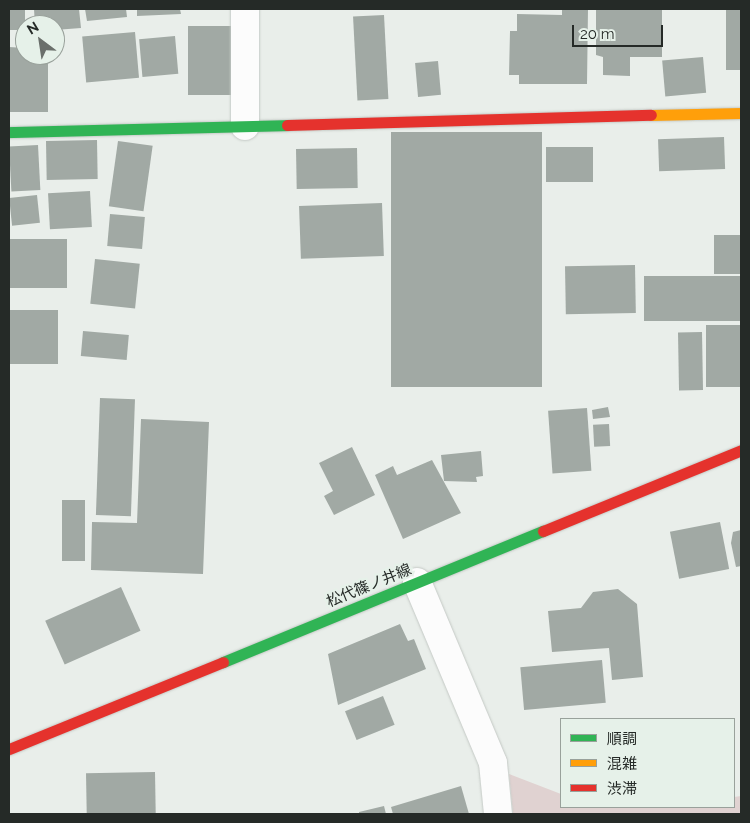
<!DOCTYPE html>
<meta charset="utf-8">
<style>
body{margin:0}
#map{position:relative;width:750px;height:823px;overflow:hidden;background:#e9eeea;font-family:Raleway,"Noto Sans JP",sans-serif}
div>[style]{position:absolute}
.green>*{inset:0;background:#e0d2d1}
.building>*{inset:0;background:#a1a9a4;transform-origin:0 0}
.roads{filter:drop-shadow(0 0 1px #c4c9c5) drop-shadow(0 0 1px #c4c9c5)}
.street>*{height:28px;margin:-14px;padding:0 14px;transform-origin:14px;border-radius:14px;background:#fcfcfc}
.fast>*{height:11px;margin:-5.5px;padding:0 5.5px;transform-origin:5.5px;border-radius:5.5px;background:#30b455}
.slow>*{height:11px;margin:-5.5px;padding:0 5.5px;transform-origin:5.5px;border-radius:5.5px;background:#ff9f0a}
.jam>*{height:11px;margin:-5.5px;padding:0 5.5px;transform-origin:5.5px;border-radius:5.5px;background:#e5322d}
span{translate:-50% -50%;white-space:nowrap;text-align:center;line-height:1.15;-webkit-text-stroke:4.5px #e6f1e9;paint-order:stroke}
.street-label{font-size:15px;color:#252a27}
.frame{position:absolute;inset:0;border:10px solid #252a27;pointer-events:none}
.legend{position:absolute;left:560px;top:718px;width:175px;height:90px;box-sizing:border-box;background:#e6f1e9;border:1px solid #99a19b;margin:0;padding:6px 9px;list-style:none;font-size:15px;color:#252a27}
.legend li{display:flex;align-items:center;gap:10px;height:25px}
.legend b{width:25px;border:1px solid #99a19b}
.north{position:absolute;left:15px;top:15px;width:50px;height:50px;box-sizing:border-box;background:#e6f1e9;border:1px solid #99a19b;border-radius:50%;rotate:329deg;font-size:14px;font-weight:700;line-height:20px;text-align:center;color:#252a27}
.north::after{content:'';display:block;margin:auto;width:18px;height:22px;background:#6a6f6b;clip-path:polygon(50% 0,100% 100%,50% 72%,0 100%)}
.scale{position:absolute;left:572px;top:25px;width:91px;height:22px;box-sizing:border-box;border:2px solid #252a27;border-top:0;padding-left:6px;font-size:15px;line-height:18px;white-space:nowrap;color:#252a27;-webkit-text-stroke:4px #e6f1e9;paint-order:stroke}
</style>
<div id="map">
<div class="green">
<div style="clip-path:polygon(509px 774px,561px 794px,561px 807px,734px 807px,734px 797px,741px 796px,741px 814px,513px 814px)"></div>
</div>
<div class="building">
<div style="left:9px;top:9px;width:16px;height:21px"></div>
<div style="clip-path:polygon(34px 9px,79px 9px,81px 28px,55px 30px,55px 25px,35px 25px)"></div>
<div style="clip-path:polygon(85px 9px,126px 9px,127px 17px,87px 21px)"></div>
<div style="clip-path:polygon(137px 9px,180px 9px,181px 14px,137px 16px)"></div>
<div style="clip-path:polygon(562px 9px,588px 9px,587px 84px,519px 84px,519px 75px,509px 75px,510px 31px,517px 31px,517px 14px,562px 15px)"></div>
<div style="clip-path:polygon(596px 9px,662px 9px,662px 57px,630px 57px,630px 76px,603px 75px,603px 57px,596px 55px)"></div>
<div style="left:726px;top:9px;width:15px;height:61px"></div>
<div style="left:384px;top:15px;width:84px;height:31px;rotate:87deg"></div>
<div style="left:188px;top:26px;width:45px;height:69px"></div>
<div style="left:135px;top:32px;width:46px;height:53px;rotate:85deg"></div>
<div style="left:175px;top:36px;width:38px;height:36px;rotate:85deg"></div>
<div style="clip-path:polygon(9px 47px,25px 48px,25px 55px,48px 55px,48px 112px,9px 112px)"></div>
<div style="left:703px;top:57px;width:36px;height:41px;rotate:85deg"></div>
<div style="left:438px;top:61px;width:34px;height:23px;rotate:85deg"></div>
<div style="left:542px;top:132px;width:255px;height:151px;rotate:90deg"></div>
<div style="left:724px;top:137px;width:32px;height:66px;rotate:88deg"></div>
<div style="left:97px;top:140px;width:39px;height:51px;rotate:89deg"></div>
<div style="left:118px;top:141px;width:35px;height:66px;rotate:8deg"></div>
<div style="left:38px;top:145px;width:45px;height:29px;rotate:87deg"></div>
<div style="left:593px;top:147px;width:35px;height:47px;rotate:90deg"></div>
<div style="left:357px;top:148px;width:40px;height:61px;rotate:89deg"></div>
<div style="left:90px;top:191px;width:36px;height:42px;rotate:87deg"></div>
<div style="left:37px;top:195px;width:28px;height:28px;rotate:84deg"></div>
<div style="left:382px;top:203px;width:53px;height:83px;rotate:88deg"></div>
<div style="left:110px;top:214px;width:35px;height:32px;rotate:5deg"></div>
<div style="left:741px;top:235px;width:39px;height:27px;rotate:90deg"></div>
<div style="left:9px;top:239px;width:58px;height:49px"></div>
<div style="left:95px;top:259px;width:45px;height:45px;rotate:6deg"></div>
<div style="left:635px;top:265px;width:48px;height:70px;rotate:89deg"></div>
<div style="left:741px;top:276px;width:45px;height:97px;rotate:90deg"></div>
<div style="left:9px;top:310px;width:49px;height:54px"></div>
<div style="left:741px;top:325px;width:62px;height:35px;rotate:90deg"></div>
<div style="left:83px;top:331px;width:46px;height:25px;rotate:5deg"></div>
<div style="left:702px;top:332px;width:58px;height:24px;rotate:89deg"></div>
<div style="left:100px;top:398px;width:35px;height:117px;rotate:2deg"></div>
<div style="clip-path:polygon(608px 407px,610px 417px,593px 419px,592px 410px)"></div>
<div style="left:587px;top:408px;width:63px;height:39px;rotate:86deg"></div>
<div style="clip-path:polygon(141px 419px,209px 422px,203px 574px,91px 570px,92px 522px,137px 523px)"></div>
<div style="left:609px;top:424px;width:22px;height:16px;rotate:87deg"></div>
<div style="clip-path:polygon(352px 447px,375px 495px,334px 515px,324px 496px,333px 491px,319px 463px)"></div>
<div style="clip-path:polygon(481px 451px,483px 476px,476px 477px,477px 482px,444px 481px,441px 455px)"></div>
<div style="clip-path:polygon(432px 460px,461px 513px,403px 539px,375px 475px,393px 466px,397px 475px)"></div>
<div style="left:62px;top:500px;width:23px;height:61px"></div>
<div style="left:720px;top:522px;width:48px;height:51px;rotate:79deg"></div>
<div style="clip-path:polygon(741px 530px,741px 566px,736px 567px,731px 543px,733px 532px)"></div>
<div style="left:121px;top:587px;width:48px;height:83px;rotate:66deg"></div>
<div style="clip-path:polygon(618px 589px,637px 604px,643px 677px,612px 680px,609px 648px,552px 652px,548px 611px,581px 608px,593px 592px)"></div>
<div style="clip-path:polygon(400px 624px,408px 641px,414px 639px,426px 669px,338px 705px,328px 654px)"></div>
<div style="left:602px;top:660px;width:43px;height:82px;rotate:85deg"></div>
<div style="left:383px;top:696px;width:31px;height:41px;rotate:68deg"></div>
<div style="left:155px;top:772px;width:42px;height:69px;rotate:89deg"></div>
<div style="clip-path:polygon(461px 786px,469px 814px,393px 814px,391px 807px)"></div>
<div style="clip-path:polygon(384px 806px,386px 814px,359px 814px,359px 812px)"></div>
</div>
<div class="roads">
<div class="street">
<div style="left:245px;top:126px;width:117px;rotate:-90deg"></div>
<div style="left:417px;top:582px;width:196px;rotate:67.2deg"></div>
<div style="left:493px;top:763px;width:51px;rotate:84.4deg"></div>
</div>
<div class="fast">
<div style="left:9px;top:132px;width:278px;rotate:-1.4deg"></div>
<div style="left:223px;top:662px;width:346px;rotate:-22.3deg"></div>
</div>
<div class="slow">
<div style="left:651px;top:115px;width:90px;rotate:-1.3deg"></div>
</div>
<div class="jam">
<div style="left:287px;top:125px;width:364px;rotate:-1.6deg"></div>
<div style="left:543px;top:531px;width:214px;rotate:-22.2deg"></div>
<div style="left:9px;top:749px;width:231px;rotate:-22.1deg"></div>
</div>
</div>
<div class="street-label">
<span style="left:369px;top:586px;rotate:-22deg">松代篠ノ井線</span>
</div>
<div class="frame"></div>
<ul class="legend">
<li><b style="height:6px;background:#30b455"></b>順調</li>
<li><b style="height:6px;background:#ff9f0a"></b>混雑</li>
<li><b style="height:6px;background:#e5322d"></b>渋滞</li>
</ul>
<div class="north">N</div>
<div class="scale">20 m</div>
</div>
